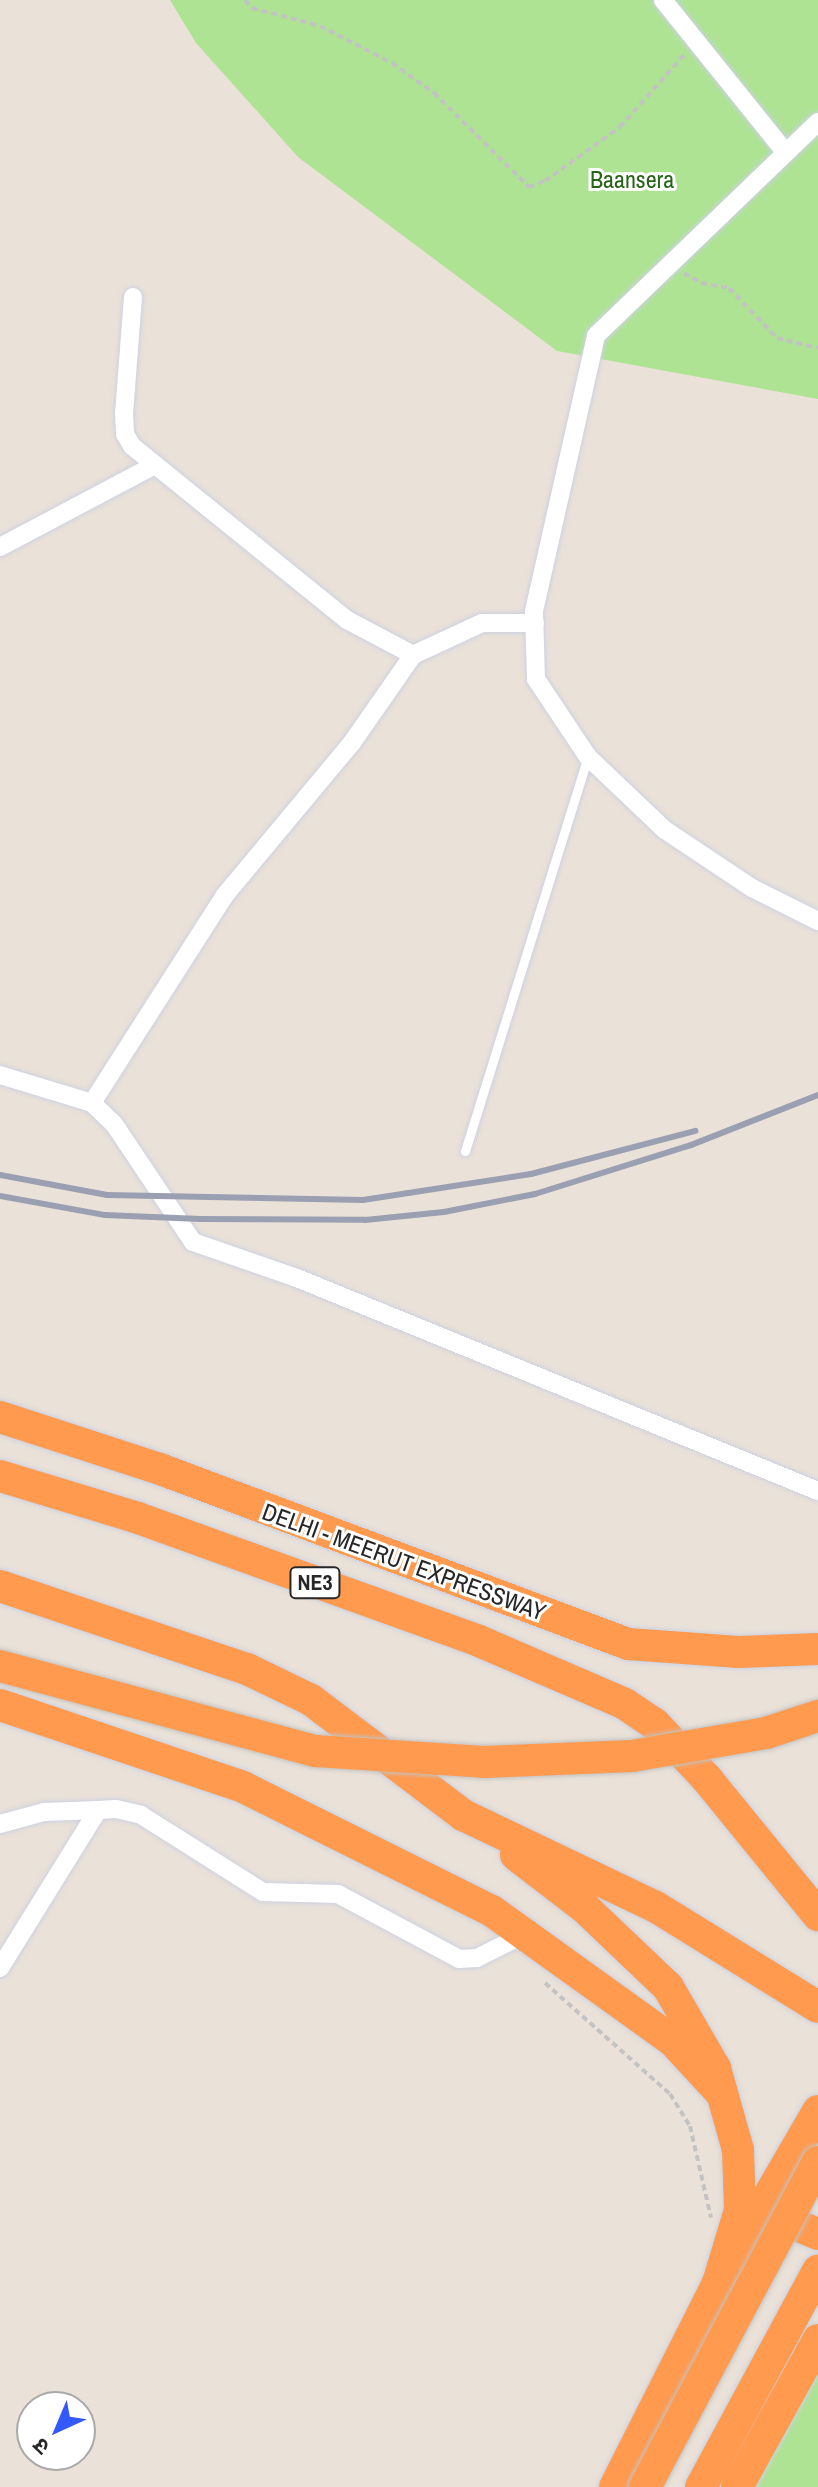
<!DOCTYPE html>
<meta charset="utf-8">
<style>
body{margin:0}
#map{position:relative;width:818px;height:2487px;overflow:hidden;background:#eae2d8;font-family:"Archivo Narrow","Noto Sans Devanagari",sans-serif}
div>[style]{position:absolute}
.green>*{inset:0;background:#aee393}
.path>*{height:4px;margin-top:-2px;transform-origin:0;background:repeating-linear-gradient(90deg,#c3c3c3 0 6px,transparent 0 10px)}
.roads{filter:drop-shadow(0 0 2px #cdd1e1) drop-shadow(0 0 2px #cdd1e1)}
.lane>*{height:9px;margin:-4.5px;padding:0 4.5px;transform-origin:4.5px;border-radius:4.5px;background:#fff}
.street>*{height:18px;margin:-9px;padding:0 9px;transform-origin:9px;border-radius:9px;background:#fff}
.highway>*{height:32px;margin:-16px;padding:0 16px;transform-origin:16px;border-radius:16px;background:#ff9a4e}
.rail>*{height:6px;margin:-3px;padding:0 3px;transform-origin:3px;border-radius:3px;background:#9b9fb2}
.bridges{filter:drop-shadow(0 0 2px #c3c3c3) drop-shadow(0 0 2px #c3c3c3)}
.highway-bridge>*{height:32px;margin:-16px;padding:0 16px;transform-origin:16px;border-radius:16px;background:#ff9a4e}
span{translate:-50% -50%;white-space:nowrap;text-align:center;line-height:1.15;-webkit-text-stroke:6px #fff;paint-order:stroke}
.shield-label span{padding:2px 6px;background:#fff;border:2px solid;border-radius:6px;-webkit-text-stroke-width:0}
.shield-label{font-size:22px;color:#272727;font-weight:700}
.park-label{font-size:24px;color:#286418}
.street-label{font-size:24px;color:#272727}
.north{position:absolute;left:16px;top:2391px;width:80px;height:80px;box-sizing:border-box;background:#fff;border:2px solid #a9a9a9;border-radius:50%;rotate:224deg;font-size:22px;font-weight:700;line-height:32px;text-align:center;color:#272727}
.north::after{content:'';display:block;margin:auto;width:28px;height:36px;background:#3359fc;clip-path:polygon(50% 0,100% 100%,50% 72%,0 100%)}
</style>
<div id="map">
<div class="green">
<div style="clip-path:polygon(170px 0,818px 0,818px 399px,557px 351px,298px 157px,196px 43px)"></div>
<div style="clip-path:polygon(818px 2367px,818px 2487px,753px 2487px)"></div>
</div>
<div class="path">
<div style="left:245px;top:0;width:11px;rotate:49deg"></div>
<div style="left:252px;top:8px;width:70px;rotate:14.8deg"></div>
<div style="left:320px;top:26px;width:81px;rotate:27.2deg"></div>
<div style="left:392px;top:63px;width:52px;rotate:35.5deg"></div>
<div style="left:434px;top:93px;width:134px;rotate:44.7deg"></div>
<div style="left:529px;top:187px;width:17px;rotate:-21deg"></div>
<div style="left:545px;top:181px;width:92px;rotate:-35.8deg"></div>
<div style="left:620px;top:127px;width:96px;rotate:-48.4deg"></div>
<div style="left:684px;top:273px;width:20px;rotate:30deg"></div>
<div style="left:701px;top:283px;width:28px;rotate:10deg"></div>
<div style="left:729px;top:288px;width:69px;rotate:46.2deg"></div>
<div style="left:777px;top:338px;width:42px;rotate:13.7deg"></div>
<div style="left:545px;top:1983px;width:167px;rotate:41.6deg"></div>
<div style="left:670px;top:2094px;width:38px;rotate:58deg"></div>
<div style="left:690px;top:2126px;width:94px;rotate:77.1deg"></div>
</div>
<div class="roads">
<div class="lane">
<div style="left:465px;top:1151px;width:413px;rotate:-72.7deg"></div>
</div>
<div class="street">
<div style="left:663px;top:0;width:196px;rotate:51.2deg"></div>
<div style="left:818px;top:122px;width:308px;rotate:136.1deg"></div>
<div style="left:596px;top:336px;width:283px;rotate:102.7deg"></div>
<div style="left:534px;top:612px;width:67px;rotate:88.3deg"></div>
<div style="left:536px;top:679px;width:94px;rotate:56.3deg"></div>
<div style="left:588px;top:757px;width:106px;rotate:43.5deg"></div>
<div style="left:665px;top:830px;width:105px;rotate:33.7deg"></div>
<div style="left:752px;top:888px;width:74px;rotate:26.6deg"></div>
<div style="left:133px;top:297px;width:116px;rotate:94.4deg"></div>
<div style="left:124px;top:413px;width:21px;rotate:87deg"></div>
<div style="left:125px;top:434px;width:14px;rotate:60deg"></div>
<div style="left:132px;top:446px;width:277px;rotate:39deg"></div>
<div style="left:347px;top:620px;width:75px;rotate:27.9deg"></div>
<div style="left:0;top:547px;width:173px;rotate:-27.9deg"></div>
<div style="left:0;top:1075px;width:96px;rotate:16.9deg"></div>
<div style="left:92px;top:1103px;width:30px;rotate:44deg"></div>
<div style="left:114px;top:1124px;width:142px;rotate:56.2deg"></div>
<div style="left:193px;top:1242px;width:110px;rotate:19.1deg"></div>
<div style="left:297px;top:1278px;width:563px;rotate:22.24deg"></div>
<div style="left:92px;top:1103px;width:247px;rotate:-57.4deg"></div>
<div style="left:225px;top:895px;width:197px;rotate:-50.2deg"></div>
<div style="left:351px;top:744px;width:108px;rotate:-55.1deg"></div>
<div style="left:413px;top:655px;width:76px;rotate:-24.9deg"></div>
<div style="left:482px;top:623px;width:53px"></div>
<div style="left:0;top:1824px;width:46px;rotate:-15.3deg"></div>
<div style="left:44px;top:1812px;width:54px;rotate:-2.1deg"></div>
<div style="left:0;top:1968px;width:186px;rotate:-58.2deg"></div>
<div style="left:98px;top:1810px;width:18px;rotate:-3deg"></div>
<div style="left:116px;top:1809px;width:26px;rotate:13deg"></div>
<div style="left:141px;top:1815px;width:144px;rotate:32.3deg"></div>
<div style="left:263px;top:1892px;width:75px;rotate:1.5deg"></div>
<div style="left:338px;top:1894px;width:137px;rotate:28.2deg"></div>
<div style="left:459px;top:1959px;width:18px;rotate:-3deg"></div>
<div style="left:477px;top:1958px;width:54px;rotate:-26.6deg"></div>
</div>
<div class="highway">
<div style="left:0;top:1417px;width:168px;rotate:18deg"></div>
<div style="left:160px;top:1469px;width:500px;rotate:20.5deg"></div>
<div style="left:628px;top:1644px;width:111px;rotate:4.1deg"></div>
<div style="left:739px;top:1652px;width:79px;rotate:-2.2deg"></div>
<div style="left:0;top:1476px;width:144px;rotate:16.9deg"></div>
<div style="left:138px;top:1518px;width:363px;rotate:19.8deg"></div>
<div style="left:479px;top:1641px;width:159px;rotate:23.3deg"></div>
<div style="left:625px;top:1704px;width:36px;rotate:34deg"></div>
<div style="left:655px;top:1724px;width:76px;rotate:46.6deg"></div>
<div style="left:707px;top:1779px;width:176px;rotate:50.8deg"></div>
<div style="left:0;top:1586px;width:261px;rotate:18.6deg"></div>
<div style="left:247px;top:1669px;width:71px;rotate:25.8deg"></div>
<div style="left:311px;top:1700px;width:191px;rotate:37.1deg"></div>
<div style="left:463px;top:1815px;width:214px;rotate:25.5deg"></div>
<div style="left:656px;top:1907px;width:190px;rotate:31.7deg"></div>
<div style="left:0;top:1705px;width:256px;rotate:18.6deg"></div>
<div style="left:243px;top:1787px;width:278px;rotate:26.5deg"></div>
<div style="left:492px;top:1911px;width:223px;rotate:35.7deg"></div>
<div style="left:673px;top:2041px;width:72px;rotate:47.2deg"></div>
<div style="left:516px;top:1855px;width:87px;rotate:37.5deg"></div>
<div style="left:585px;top:1908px;width:115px;rotate:43.6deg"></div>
<div style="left:668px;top:1987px;width:94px;rotate:59.9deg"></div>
<div style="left:715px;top:2068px;width:85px;rotate:74.3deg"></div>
<div style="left:738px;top:2150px;width:60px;rotate:88.1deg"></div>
<div style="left:740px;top:2210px;width:76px;rotate:106.8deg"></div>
<div style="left:761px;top:2219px;width:18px;rotate:-3deg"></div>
<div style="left:779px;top:2218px;width:42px;rotate:22.3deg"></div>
<div style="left:615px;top:2487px;width:229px;rotate:-63.2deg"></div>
<div style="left:718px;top:2283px;width:199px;rotate:-59.8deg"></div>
<div style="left:701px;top:2487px;width:246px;rotate:-61.6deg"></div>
<div style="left:737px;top:2487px;width:168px;rotate:-61.1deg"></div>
</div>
</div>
<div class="rail">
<div style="left:0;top:1175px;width:109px;rotate:10.6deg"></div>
<div style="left:107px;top:1195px;width:256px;rotate:1.1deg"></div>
<div style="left:363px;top:1200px;width:170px;rotate:-8.8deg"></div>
<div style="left:531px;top:1174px;width:170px;rotate:-14.7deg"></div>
<div style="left:0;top:1196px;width:107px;rotate:10.3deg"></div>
<div style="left:105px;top:1215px;width:95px;rotate:2.4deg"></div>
<div style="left:200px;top:1219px;width:165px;rotate:0.3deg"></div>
<div style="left:365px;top:1220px;width:79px;rotate:-5.8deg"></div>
<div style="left:444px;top:1212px;width:93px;rotate:-11.2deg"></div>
<div style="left:535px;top:1194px;width:164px;rotate:-17.4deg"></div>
<div style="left:691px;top:1145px;width:136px;rotate:-21.5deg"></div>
</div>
<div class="bridges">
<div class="highway-bridge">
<div style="left:0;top:1666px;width:326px;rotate:15.1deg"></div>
<div style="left:315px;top:1751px;width:169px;rotate:3.7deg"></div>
<div style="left:484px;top:1762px;width:148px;rotate:-2.3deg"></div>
<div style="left:632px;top:1756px;width:136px;rotate:-9.7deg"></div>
<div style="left:766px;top:1733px;width:55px;rotate:-18.1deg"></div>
<div style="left:645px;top:2487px;width:368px;rotate:-62deg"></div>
</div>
</div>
<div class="shield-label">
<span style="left:315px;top:1583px">NE3</span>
</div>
<div class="park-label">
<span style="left:632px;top:180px">Baansera</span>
</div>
<div class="street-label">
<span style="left:404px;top:1562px;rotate:20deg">DELHI - MEERUT EXPRESSWAY</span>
</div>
<div class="north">उ</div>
</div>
